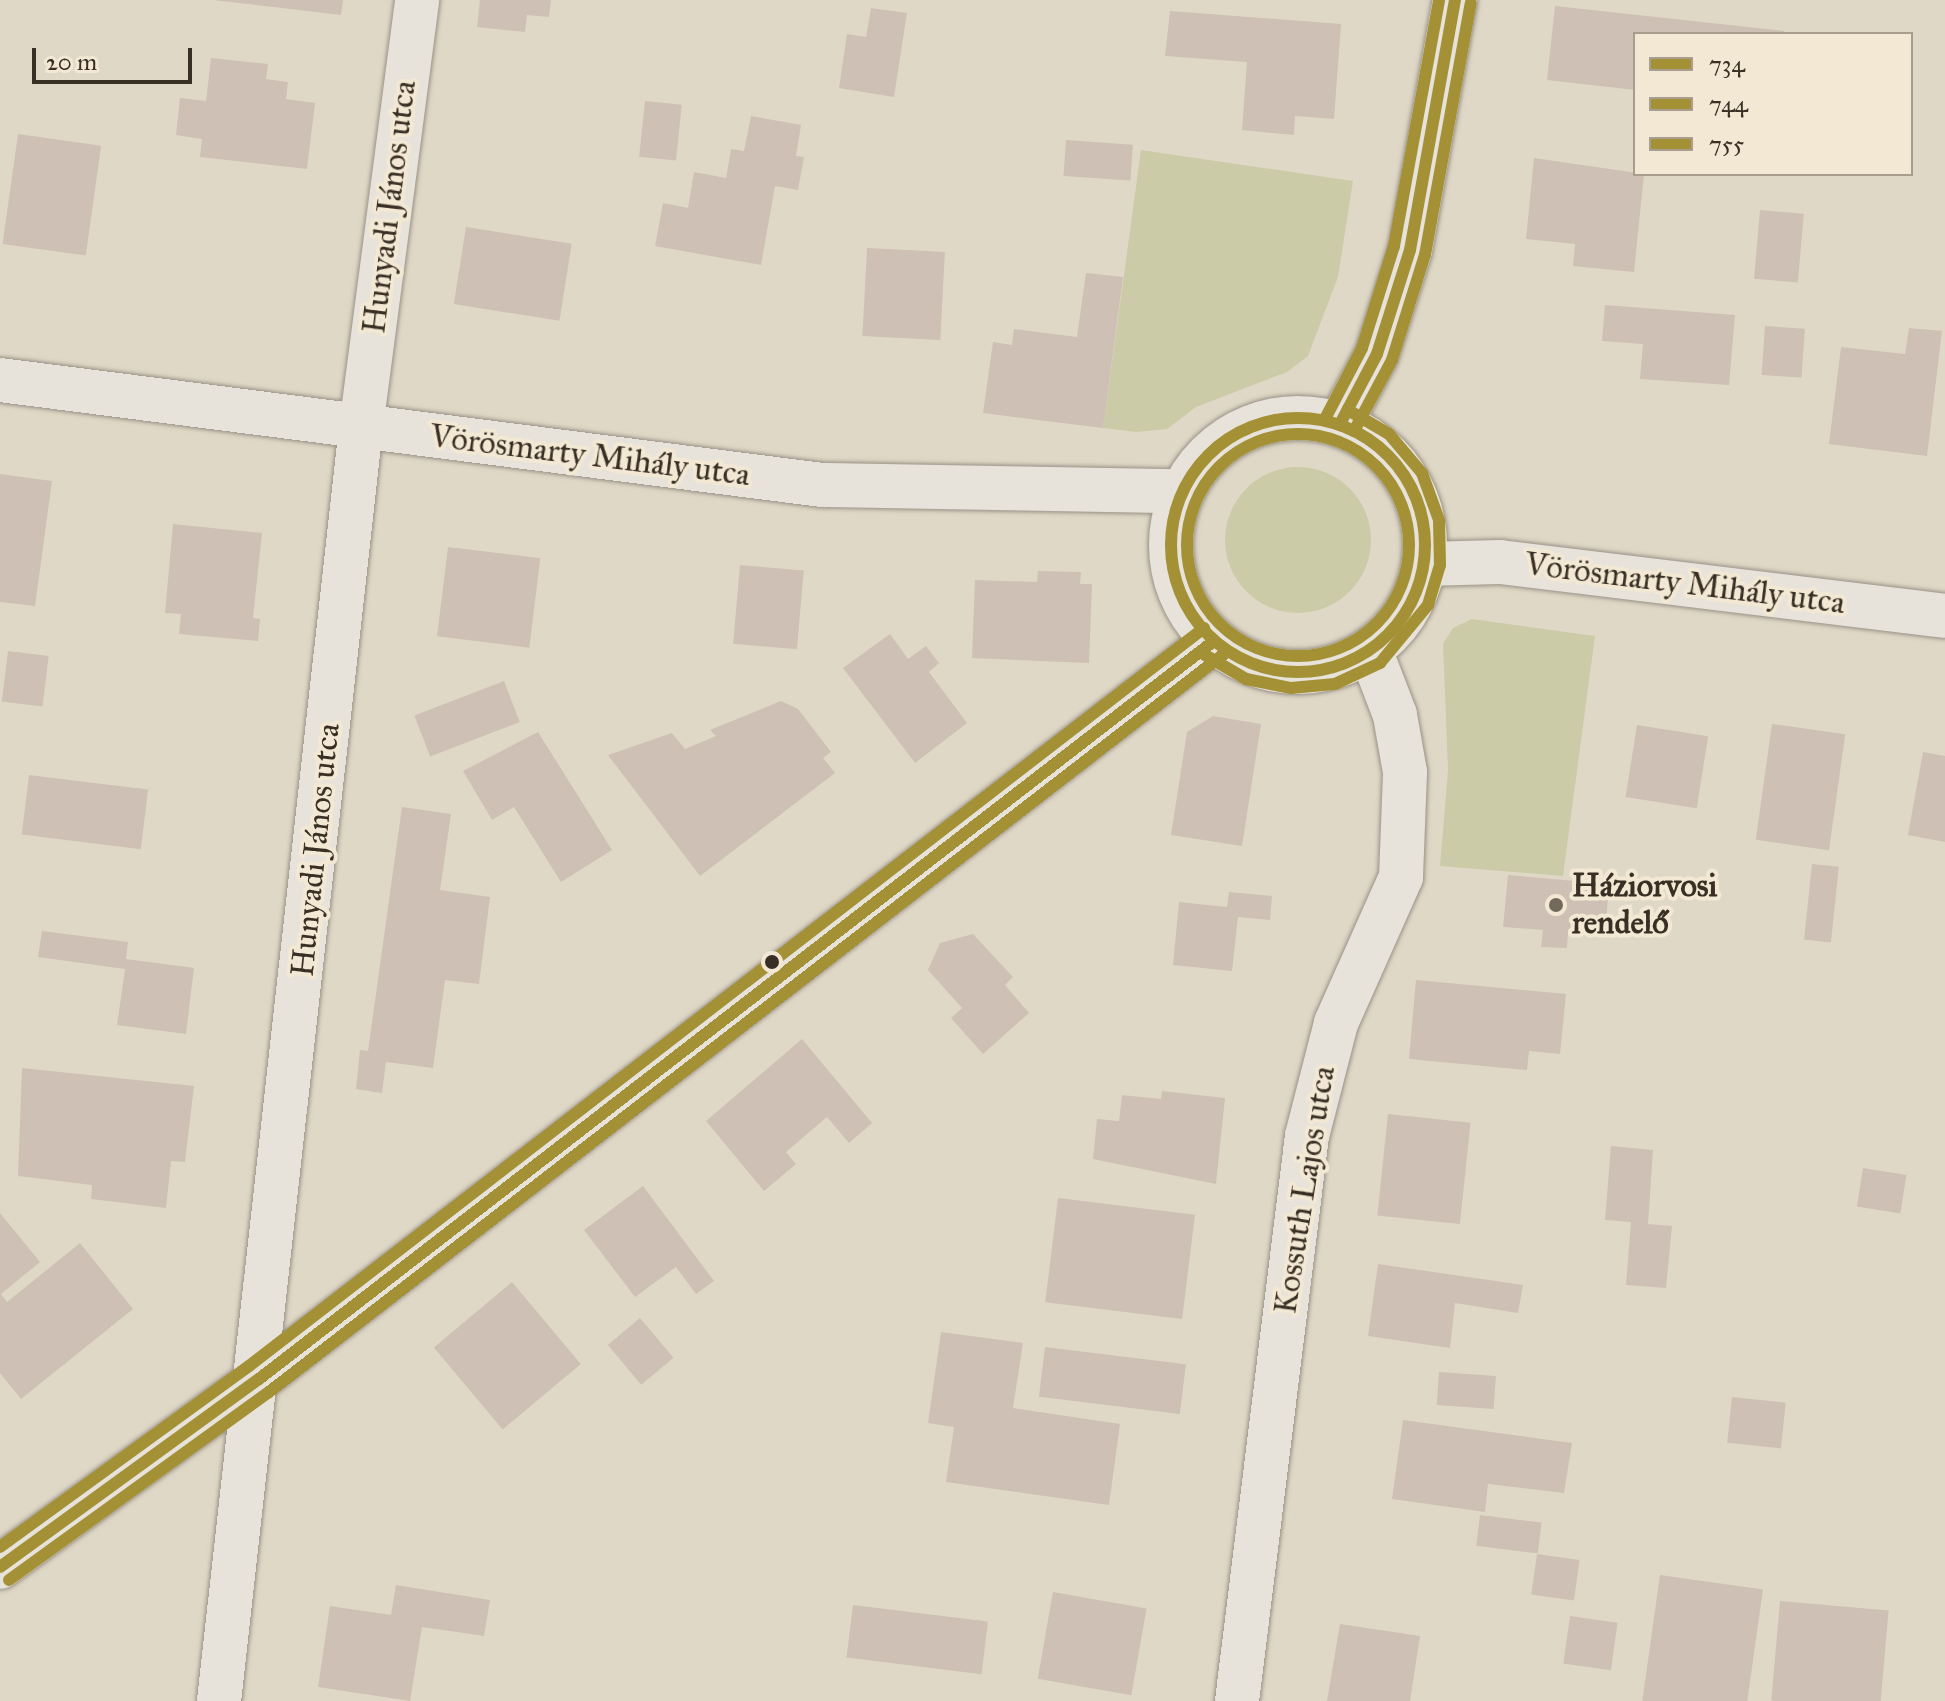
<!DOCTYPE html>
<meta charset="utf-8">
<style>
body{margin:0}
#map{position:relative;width:1945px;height:1701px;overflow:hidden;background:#e0d8c6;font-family:"IM FELL Great Primer",serif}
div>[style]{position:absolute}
.green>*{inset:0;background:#cbcba8}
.round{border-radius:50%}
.building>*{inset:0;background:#cec0b4;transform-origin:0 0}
.roads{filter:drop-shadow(0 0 2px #989287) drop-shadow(0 0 2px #989287)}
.minor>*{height:44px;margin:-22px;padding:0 22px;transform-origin:22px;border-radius:22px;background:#e7e2da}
.minor>.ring{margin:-22px;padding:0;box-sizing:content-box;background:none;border:44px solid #e7e2da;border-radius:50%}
.bus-1>*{height:12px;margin:-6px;padding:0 6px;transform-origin:6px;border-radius:6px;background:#a49136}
.bus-1>.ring{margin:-6px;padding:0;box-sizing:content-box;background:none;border:12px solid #a49136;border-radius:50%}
.bus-2>*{height:12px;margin:-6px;padding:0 6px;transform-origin:6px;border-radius:6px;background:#a49136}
.bus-3>*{height:12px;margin:-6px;padding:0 6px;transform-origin:6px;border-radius:6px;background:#a49136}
.bus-3>.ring{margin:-6px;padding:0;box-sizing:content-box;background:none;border:12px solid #a49136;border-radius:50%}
.dots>*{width:22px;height:22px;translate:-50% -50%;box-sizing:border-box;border:4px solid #f2e8d3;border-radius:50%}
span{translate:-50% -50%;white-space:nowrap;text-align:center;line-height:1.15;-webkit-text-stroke:8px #f2e8d3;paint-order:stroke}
.street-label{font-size:32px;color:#392f25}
.poi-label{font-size:32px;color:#392f25;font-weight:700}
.left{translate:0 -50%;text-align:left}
.legend{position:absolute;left:1633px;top:32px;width:280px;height:144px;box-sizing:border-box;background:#f2e8d3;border:2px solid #a89e8d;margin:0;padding:10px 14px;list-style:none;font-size:24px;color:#392f25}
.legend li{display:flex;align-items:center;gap:16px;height:40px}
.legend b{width:40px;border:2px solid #a89e8d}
.scale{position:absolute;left:32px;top:48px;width:160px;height:36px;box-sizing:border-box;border:4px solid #392f25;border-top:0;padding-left:10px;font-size:24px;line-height:28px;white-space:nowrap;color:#392f25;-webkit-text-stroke:6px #f2e8d3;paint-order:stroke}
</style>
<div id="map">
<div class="green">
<div style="clip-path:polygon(1141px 150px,1353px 181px,1338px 277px,1308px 356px,1287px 372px,1196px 407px,1167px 429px,1136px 432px,1103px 428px)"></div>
<div class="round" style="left:1225px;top:467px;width:146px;height:146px"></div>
<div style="clip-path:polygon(1472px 619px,1595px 636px,1563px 876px,1440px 866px,1448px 770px,1443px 644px,1453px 628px)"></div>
</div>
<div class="building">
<div style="clip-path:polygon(213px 0,343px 0,341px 15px)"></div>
<div style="clip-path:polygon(480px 0,551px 0,549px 17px,527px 15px,525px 32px,477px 27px)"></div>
<div style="clip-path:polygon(1555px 6px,1784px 31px,1784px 34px,1635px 34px,1635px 90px,1547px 80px)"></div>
<div style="clip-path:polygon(871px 8px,907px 13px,894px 97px,839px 88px,847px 34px,866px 37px)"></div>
<div style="clip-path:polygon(1170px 11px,1341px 24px,1334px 119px,1295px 116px,1294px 135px,1242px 130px,1247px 62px,1165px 56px)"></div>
<div style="clip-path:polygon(211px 58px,268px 64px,266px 79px,288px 82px,286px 99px,315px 103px,307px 169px,200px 157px,202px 139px,176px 135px,180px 98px,206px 101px)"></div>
<div style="left:645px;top:101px;width:37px;height:56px;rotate:6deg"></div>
<div style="clip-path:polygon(751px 116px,801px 125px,796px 156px,804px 157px,798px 190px,775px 186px,761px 265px,655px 246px,663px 203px,688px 208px,694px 172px,726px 178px,731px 149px,744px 151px)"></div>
<div style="left:18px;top:134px;width:84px;height:111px;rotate:8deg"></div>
<div style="left:1066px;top:140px;width:67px;height:36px;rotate:4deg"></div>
<div style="clip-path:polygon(1534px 158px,1644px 174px,1634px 272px,1573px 266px,1575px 244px,1526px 239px)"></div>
<div style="left:1760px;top:210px;width:44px;height:69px;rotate:5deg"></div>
<div style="left:466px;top:227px;width:107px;height:78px;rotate:9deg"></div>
<div style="left:867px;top:248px;width:78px;height:88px;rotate:3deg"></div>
<div style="clip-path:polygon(1086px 273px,1123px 277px,1103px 428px,983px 413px,993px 342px,1012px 345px,1014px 329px,1077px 337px)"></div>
<div style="clip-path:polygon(1605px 305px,1735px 315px,1729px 385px,1640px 379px,1643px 344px,1602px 341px)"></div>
<div style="left:1765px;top:326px;width:40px;height:49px;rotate:4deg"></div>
<div style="clip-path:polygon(1909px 328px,1942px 331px,1927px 456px,1829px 444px,1841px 347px,1905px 354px)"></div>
<div style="clip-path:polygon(0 474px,52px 481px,35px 606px,0 602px)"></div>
<div style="clip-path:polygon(173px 524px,262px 533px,253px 618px,260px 619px,258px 641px,179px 634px,181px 614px,165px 613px)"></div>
<div style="left:448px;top:547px;width:93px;height:90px;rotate:7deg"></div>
<div style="left:740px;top:565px;width:64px;height:79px;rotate:5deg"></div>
<div style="clip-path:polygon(1038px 571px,1081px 572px,1080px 584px,1092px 584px,1089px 663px,972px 658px,975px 580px,1037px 582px)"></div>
<div style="clip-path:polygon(890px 634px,908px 659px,926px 646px,939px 663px,929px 672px,967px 723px,915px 763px,843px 668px)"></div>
<div style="left:8px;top:651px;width:41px;height:51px;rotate:7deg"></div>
<div style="left:504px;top:681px;width:44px;height:96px;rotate:69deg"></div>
<div style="clip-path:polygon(781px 701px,798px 709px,831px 752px,823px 758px,835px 773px,700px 876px,608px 755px,672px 733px,685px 749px,716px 736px,710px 730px)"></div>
<div style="clip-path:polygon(1213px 716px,1261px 724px,1242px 846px,1171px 835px,1187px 732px)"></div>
<div style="left:1772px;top:724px;width:74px;height:117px;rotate:8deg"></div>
<div style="left:1637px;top:725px;width:72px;height:73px;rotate:9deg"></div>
<div style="clip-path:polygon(538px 732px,612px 850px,561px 882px,514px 807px,492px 820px,463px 771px)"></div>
<div style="clip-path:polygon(1923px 752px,1945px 756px,1945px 842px,1908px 835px)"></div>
<div style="left:29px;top:775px;width:120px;height:60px;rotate:7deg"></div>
<div style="clip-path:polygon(402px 807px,451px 814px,440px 890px,490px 897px,479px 984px,445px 980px,433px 1068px,386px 1062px,382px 1093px,356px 1089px,360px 1050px,368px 1051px)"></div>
<div style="left:1812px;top:864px;width:27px;height:76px;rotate:6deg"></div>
<div style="clip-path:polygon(1508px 875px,1609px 884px,1605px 936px,1568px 933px,1567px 948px,1541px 947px,1543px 930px,1503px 927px)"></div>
<div style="clip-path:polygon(1229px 892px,1272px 896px,1270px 920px,1238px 917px,1232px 971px,1173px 965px,1179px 902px,1227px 907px)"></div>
<div style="clip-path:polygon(42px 931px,128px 942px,126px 959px,194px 968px,186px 1034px,117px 1025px,125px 969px,38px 957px)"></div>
<div style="clip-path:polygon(973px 934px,1013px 977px,1005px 985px,1029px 1013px,983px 1054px,951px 1018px,962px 1008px,928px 970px,940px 943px)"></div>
<div style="clip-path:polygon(1416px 980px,1566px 994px,1560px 1054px,1529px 1051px,1527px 1070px,1409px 1059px)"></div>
<div style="clip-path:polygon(802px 1039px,872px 1123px,849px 1143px,827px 1117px,786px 1152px,796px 1164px,764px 1191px,706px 1121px)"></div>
<div style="clip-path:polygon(22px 1068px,194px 1086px,185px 1162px,171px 1161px,166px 1208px,91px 1199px,92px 1185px,18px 1176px)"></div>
<div style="clip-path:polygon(1162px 1091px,1225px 1098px,1216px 1184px,1093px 1159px,1097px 1119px,1119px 1121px,1122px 1095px,1161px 1099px)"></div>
<div style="left:1388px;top:1114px;width:83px;height:102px;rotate:6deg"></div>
<div style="clip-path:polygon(1611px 1146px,1653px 1150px,1648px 1224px,1672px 1226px,1666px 1288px,1626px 1285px,1631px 1222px,1605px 1220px)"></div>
<div style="left:1863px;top:1168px;width:44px;height:39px;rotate:9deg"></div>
<div style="clip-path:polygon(643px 1186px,714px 1281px,696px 1294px,676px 1267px,635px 1297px,584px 1230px)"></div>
<div style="left:1058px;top:1198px;width:138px;height:105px;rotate:7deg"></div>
<div style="clip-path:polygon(0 1213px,40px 1262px,1px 1294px,7px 1302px,80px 1243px,133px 1309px,21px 1399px,0 1373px)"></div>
<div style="clip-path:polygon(1378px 1264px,1523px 1285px,1518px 1313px,1455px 1303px,1450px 1348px,1368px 1336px)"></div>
<div style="left:512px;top:1282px;width:107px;height:102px;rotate:50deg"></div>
<div style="left:640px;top:1318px;width:52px;height:42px;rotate:50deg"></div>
<div style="clip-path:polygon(941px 1332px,1023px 1343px,1013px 1408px,1120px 1424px,1109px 1505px,946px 1482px,954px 1427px,928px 1423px)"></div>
<div style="left:1045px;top:1347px;width:142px;height:50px;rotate:7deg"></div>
<div style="left:1439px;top:1372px;width:57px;height:33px;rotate:4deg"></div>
<div style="left:1732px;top:1397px;width:54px;height:46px;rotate:6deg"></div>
<div style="clip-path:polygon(1403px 1420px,1572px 1443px,1564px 1493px,1488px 1484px,1485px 1512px,1392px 1499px)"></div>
<div style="left:1480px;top:1515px;width:62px;height:31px;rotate:7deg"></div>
<div style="left:1537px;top:1554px;width:43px;height:41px;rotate:8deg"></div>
<div style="left:1660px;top:1575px;width:104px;height:127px;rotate:8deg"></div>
<div style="clip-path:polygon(396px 1585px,490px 1600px,484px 1636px,422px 1627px,410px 1701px,318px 1687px,330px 1606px,391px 1615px)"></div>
<div style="left:1053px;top:1592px;width:95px;height:88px;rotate:10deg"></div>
<div style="left:1780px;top:1601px;width:109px;height:100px;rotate:5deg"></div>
<div style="left:853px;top:1605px;width:136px;height:53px;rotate:7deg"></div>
<div style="left:1570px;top:1616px;width:48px;height:48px;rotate:8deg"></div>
<div style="clip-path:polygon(1340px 1624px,1420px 1636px,1410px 1701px,1327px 1701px)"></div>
</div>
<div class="roads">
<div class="minor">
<div style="left:0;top:380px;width:829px;rotate:7.28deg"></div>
<div style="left:822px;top:485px;width:361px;rotate:1deg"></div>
<div class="ring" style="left:1171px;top:418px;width:210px;height:210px"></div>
<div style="left:1340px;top:424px;width:79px;rotate:-62.1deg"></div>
<div style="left:1377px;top:354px;width:109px;rotate:-72.4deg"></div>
<div style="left:1410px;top:250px;width:254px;rotate:-79.8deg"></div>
<div style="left:1424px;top:564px;width:76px;rotate:-1.5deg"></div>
<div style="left:1500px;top:562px;width:448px;rotate:6.9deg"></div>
<div style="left:0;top:1567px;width:320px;rotate:-36deg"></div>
<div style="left:259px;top:1379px;width:1207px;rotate:-37.7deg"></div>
<div style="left:219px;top:1701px;width:1282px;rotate:-83.64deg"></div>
<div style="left:361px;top:427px;width:431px;rotate:-82.5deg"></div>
<div style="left:1237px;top:1701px;width:569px;rotate:-82.94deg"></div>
<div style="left:1307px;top:1136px;width:117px;rotate:-75.6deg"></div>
<div style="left:1336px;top:1023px;width:160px;rotate:-66deg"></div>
<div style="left:1401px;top:877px;width:105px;rotate:-87.8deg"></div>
<div style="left:1405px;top:772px;width:58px;rotate:-100deg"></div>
<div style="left:1395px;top:715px;width:70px;rotate:-111deg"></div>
</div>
</div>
<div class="bus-1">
<div class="ring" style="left:1171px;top:418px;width:242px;height:242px"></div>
<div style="left:1340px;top:424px;width:79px;rotate:-62.1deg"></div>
<div style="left:1377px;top:354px;width:109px;rotate:-72.4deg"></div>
<div style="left:1410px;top:250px;width:254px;rotate:-79.8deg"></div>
<div style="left:0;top:1567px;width:320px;rotate:-36deg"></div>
<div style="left:259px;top:1379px;width:1207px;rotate:-37.7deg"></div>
</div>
<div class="bus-2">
<div style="left:1354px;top:431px;width:81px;rotate:-61.8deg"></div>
<div style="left:1392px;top:360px;width:110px;rotate:-72.6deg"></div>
<div style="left:1425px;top:255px;width:256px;rotate:-79.7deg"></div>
<div style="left:1205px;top:655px;width:48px;rotate:30.3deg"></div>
<div style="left:1246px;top:679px;width:46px;rotate:11.3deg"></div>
<div style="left:1291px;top:688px;width:44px;rotate:-5.2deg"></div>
<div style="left:1335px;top:684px;width:50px;rotate:-25deg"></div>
<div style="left:1380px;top:663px;width:75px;rotate:-50.4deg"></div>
<div style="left:1428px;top:605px;width:42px;rotate:-73.3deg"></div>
<div style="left:1440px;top:565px;width:45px;rotate:-91.3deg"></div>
<div style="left:1439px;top:520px;width:50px;rotate:-109.9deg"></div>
<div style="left:1422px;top:473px;width:51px;rotate:-130.2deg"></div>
<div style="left:1389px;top:434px;width:48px;rotate:-149.7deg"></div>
<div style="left:9px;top:1580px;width:321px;rotate:-35.9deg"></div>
<div style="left:269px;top:1392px;width:1207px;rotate:-37.7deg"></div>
</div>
<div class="bus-3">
<div style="left:1326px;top:417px;width:78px;rotate:-62.4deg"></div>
<div style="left:1362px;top:348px;width:107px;rotate:-72.6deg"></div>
<div style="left:1394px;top:246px;width:250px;rotate:-79.6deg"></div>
<div class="ring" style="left:1187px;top:434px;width:210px;height:210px"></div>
<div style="left:0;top:1547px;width:308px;rotate:-36deg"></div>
<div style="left:249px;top:1366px;width:1207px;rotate:-37.7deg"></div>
</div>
<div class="dots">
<div style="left:1556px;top:905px;background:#736a5d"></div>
<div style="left:772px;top:962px;background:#392f25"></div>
</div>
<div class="street-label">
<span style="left:390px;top:207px;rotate:-83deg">Hunyadi János utca</span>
<span style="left:590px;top:456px;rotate:7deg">Vörösmarty Mihály utca</span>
<span style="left:1685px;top:584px;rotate:7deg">Vörösmarty Mihály utca</span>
<span style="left:316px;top:850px;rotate:-84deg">Hunyadi János utca</span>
<span style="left:1305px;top:1190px;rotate:-81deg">Kossuth Lajos utca</span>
</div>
<div class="poi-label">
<span class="left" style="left:1572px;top:905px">Háziorvosi<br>rendelő</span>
</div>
<ul class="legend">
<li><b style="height:10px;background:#a49136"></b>734</li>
<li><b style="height:10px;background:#a49136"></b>744</li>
<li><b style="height:10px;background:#a49136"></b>755</li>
</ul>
<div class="scale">20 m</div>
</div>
